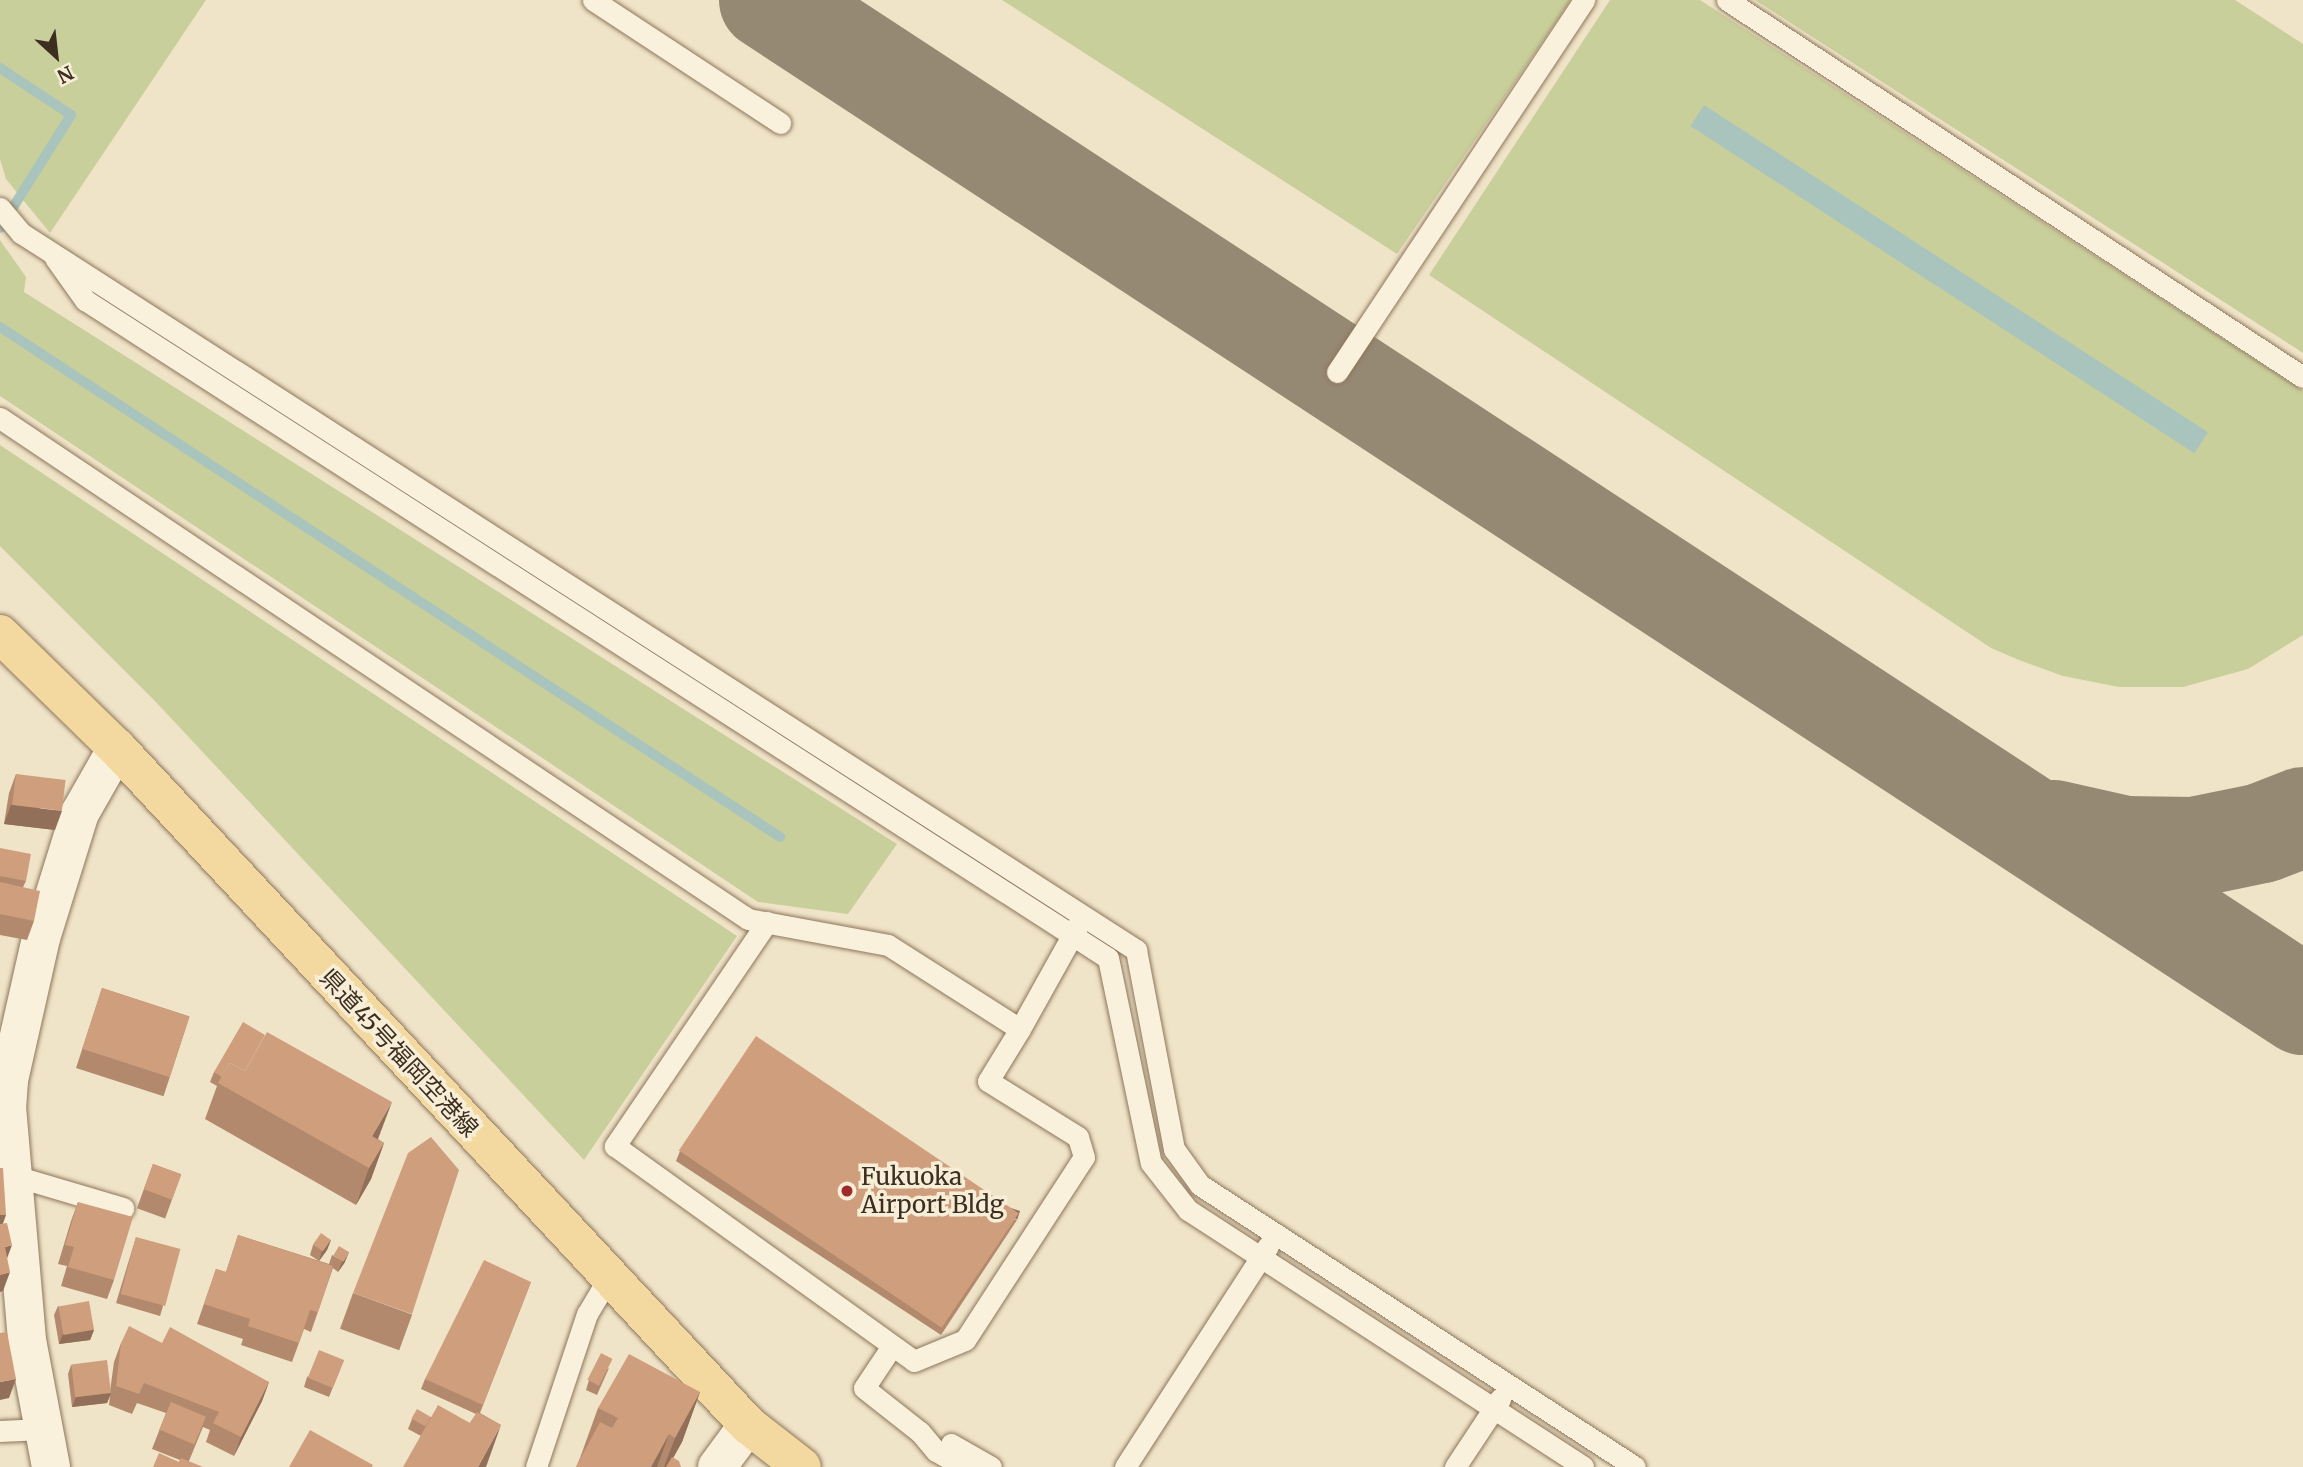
<!DOCTYPE html>
<meta charset="utf-8">
<style>
body{margin:0}
#map{position:relative;width:2303px;height:1467px;overflow:hidden;background:#f0e4c8;font-family:Merriweather,"Noto Sans JP",serif}
div>[style]{position:absolute}
.green>*{inset:0;background:#c9cf9b}
.water>*{inset:0;background:#a9c4bc;transform-origin:0 0}
.stream>*{height:10px;margin:-5px;padding:0 5px;transform-origin:5px;border-radius:5px;background:#a9c4bc}
.taxiway>*{height:100px;margin:-50px;padding:0 50px;transform-origin:50px;border-radius:50px;background:#968974}
.roads{filter:drop-shadow(0 0 2px #8d765c) drop-shadow(0 0 2px #8d765c)}
.service>*{height:21px;margin:-10.5px;padding:0 10.5px;transform-origin:10.5px;border-radius:10.5px;background:#faf1dc}
.minor>*{height:38px;margin:-19px;padding:0 19px;transform-origin:19px;border-radius:19px;background:#faf1dc}
.primary>*{height:38px;margin:-19px;padding:0 19px;transform-origin:19px;border-radius:19px;background:#f3d9a0}
.wall>*{inset:0;background:#b2896c;transform-origin:0 0}
.shaded-wall>*{inset:0;background:#916f58;transform-origin:0 0}
.building>*{inset:0;background:#cf9f7d;transform-origin:0 0}
.dots>*{width:19px;height:19px;translate:-50% -50%;box-sizing:border-box;border:4px solid #f7eed8;border-radius:50%}
span{translate:-50% -50%;white-space:nowrap;text-align:center;line-height:1.15;-webkit-text-stroke:7px #f7eed8;paint-order:stroke}
.street-label{font-size:24px;color:#3d2e20}
.poi-label{font-size:24px;color:#3d2e20}
.left{translate:0 -50%;text-align:left}
.north{position:absolute;left:21px;top:21px;width:70px;height:70px;-webkit-text-stroke:5px #f7eed8;paint-order:stroke;rotate:153deg;font-size:19px;font-weight:700;line-height:28px;text-align:center;color:#3d2e20}
.north::after{content:'';display:block;margin:auto;width:24px;height:32px;background:#3d2e20;clip-path:polygon(50% 0,100% 100%,50% 72%,0 100%)}
</style>
<div id="map">
<div class="green">
<div style="clip-path:polygon(0 0,206px 0,50px 233px,6px 179px,0 159px)"></div>
<div style="clip-path:polygon(1002px 0,1571px 0,1397px 254px)"></div>
<div style="clip-path:polygon(1610px 0,1700px 0,2303px 391px,2303px 635px,2248px 669px,2183px 687px,2119px 687px,2063px 676px,2019px 660px,1991px 648px,1429px 275px)"></div>
<div style="clip-path:polygon(1755px 0,2235px 0,2303px 44px,2303px 353px)"></div>
<div style="clip-path:polygon(0 240px,26px 277px,24px 292px,897px 844px,848px 914px,758px 902px,0 396px)"></div>
<div style="clip-path:polygon(0 445px,737px 936px,584px 1160px,154px 700px,0 546px)"></div>
</div>
<div class="water">
<div style="left:1704px;top:105px;width:601px;height:25px;rotate:33deg"></div>
</div>
<div class="stream">
<div style="left:0;top:68px;width:85px;rotate:33.5deg"></div>
<div style="left:71px;top:115px;width:133px;rotate:122.1deg"></div>
<div style="left:0;top:327px;width:932px;rotate:33.18deg"></div>
</div>
<div class="taxiway">
<div style="left:769px;top:0;width:1834px;rotate:33.23deg"></div>
<div style="left:2054px;top:830px;width:73px;rotate:12.7deg"></div>
<div style="left:2125px;top:846px;width:69px;rotate:0.8deg"></div>
<div style="left:2194px;top:847px;width:69px;rotate:-11.6deg"></div>
<div style="left:2262px;top:833px;width:44px;rotate:-21.3deg"></div>
</div>
<div class="roads">
<div class="service">
<div style="left:593px;top:0;width:224px;rotate:33.3deg"></div>
<div style="left:1727px;top:0;width:688px;rotate:33.21deg"></div>
<div style="left:0;top:208px;width:33px;rotate:50deg"></div>
<div style="left:21px;top:233px;width:1326px;rotate:32.74deg"></div>
<div style="left:1136px;top:950px;width:203px;rotate:79.2deg"></div>
<div style="left:1174px;top:1149px;width:44px;rotate:54.2deg"></div>
<div style="left:1200px;top:1185px;width:518px;rotate:32.95deg"></div>
<div style="left:55px;top:258px;width:52px;rotate:54.5deg"></div>
<div style="left:85px;top:300px;width:1216px;rotate:32.75deg"></div>
<div style="left:1108px;top:958px;width:209px;rotate:78.2deg"></div>
<div style="left:1151px;top:1163px;width:60px;rotate:51.8deg"></div>
<div style="left:1188px;top:1210px;width:471px;rotate:33deg"></div>
<div style="left:1337px;top:372px;width:447px;rotate:-56.4deg"></div>
<div style="left:0;top:418px;width:900px;rotate:33.81deg"></div>
<div style="left:748px;top:919px;width:142px;rotate:10.5deg"></div>
<div style="left:888px;top:945px;width:156px;rotate:32.5deg"></div>
<div style="left:1020px;top:1029px;width:119px;rotate:-60.9deg"></div>
<div style="left:767px;top:922px;width:271px;rotate:124.2deg"></div>
<div style="left:615px;top:1146px;width:368px;rotate:35.7deg"></div>
<div style="left:914px;top:1361px;width:55px;rotate:-22.4deg"></div>
<div style="left:965px;top:1340px;width:218px;rotate:-57deg"></div>
<div style="left:1084px;top:1157px;width:21px;rotate:-107deg"></div>
<div style="left:1078px;top:1137px;width:106px;rotate:-148.1deg"></div>
<div style="left:988px;top:1081px;width:61px;rotate:-58.4deg"></div>
<div style="left:15px;top:1176px;width:113px;rotate:16.5deg"></div>
<div style="left:892px;top:1346px;width:50px;rotate:123.7deg"></div>
<div style="left:864px;top:1388px;width:71px;rotate:38.2deg"></div>
<div style="left:920px;top:1432px;width:25px;rotate:50deg"></div>
<div style="left:936px;top:1451px;width:32px;rotate:30deg"></div>
<div style="left:0;top:1431px;width:42px;rotate:-2.7deg"></div>
<div style="left:951px;top:1444px;width:46px;rotate:29.9deg"></div>
<div style="left:536px;top:1467px;width:161px;rotate:-71.6deg"></div>
<div style="left:587px;top:1314px;width:43px;rotate:-59.3deg"></div>
<div style="left:1125px;top:1467px;width:263px;rotate:-57.1deg"></div>
<div style="left:1455px;top:1467px;width:82px;rotate:-56.5deg"></div>
</div>
<div class="minor">
<div style="left:51px;top:1467px;width:129px;rotate:-100.7deg"></div>
<div style="left:27px;top:1340px;width:232px;rotate:-94.9deg"></div>
<div style="left:7px;top:1109px;width:29px;rotate:-86deg"></div>
<div style="left:9px;top:1080px;width:146px;rotate:-77.3deg"></div>
<div style="left:41px;top:938px;width:131px;rotate:-72.7deg"></div>
<div style="left:80px;top:813px;width:75px;rotate:-60.4deg"></div>
<div style="left:717px;top:1467px;width:52px;rotate:-53.6deg"></div>
</div>
<div class="primary">
<div style="left:0;top:634px;width:163px;rotate:44.3deg"></div>
<div style="left:117px;top:748px;width:925px;rotate:47.01deg"></div>
<div style="left:748px;top:1425px;width:68px;rotate:37.9deg"></div>
</div>
</div>
<div class="wall">
<div style="clip-path:polygon(16px 774px,55px 830px,4px 824px,9px 793px)"></div>
<div style="clip-path:polygon(0 848px,26px 881px,23px 887px,34px 921px,27px 940px,0 935px)"></div>
<div style="left:102px;top:988px;width:92px;height:84px;rotate:18deg"></div>
<div style="clip-path:polygon(214px 1072px,378px 1139px,384px 1143px,371px 1179px,356px 1205px,205px 1119px,217px 1086px,210px 1082px)"></div>
<div style="clip-path:polygon(680px 1151px,1017px 1220px,941px 1335px,676px 1161px)"></div>
<div style="left:153px;top:1164px;width:30px;height:47px;rotate:20deg"></div>
<div style="clip-path:polygon(78px 1202px,114px 1280px,107px 1299px,61px 1286px,67px 1266px,58px 1264px,71px 1221px)"></div>
<div style="clip-path:polygon(238px 1235px,329px 1264px,332px 1255px,345px 1262px,338px 1272px,333px 1268px,311px 1332px,304px 1329px,292px 1362px,241px 1345px,243px 1339px,197px 1324px,216px 1269px,226px 1272px)"></div>
<div style="clip-path:polygon(136px 1237px,163px 1306px,160px 1316px,116px 1303px)"></div>
<div style="clip-path:polygon(331px 1240px,327px 1250px,319px 1261px,310px 1255px,313px 1245px)"></div>
<div style="clip-path:polygon(531px 1282px,480px 1413px,501px 1425px,421px 1436px,408px 1429px,412px 1419px,431px 1417px,470px 1423px,476px 1414px,421px 1389px,425px 1379px)"></div>
<div style="left:353px;top:1293px;width:63px;height:38px;rotate:20deg"></div>
<div style="clip-path:polygon(58px 1306px,94px 1330px,90px 1340px,59px 1344px,54px 1315px)"></div>
<div style="clip-path:polygon(121px 1343px,162px 1343px,269px 1382px,262px 1401px,234px 1456px,206px 1442px,210px 1430px,203px 1427px,189px 1461px,179px 1462px,180px 1460px,152px 1449px,166px 1413px,137px 1403px,132px 1414px,109px 1405px,110px 1396px,107px 1403px,72px 1407px,68px 1374px,71px 1365px,110px 1391px,114px 1362px)"></div>
<div style="clip-path:polygon(344px 1360px,329px 1397px,304px 1387px,307px 1377px)"></div>
<div style="clip-path:polygon(609px 1368px,597px 1395px,586px 1390px,589px 1380px)"></div>
<div style="clip-path:polygon(700px 1392px,682px 1442px,673px 1458px,681px 1467px,576px 1467px,580px 1458px,598px 1408px)"></div>
</div>
<div class="shaded-wall">
<div style="clip-path:polygon(11px 805px,62px 811px,55px 830px,4px 824px)"></div>
<div style="clip-path:polygon(392px 1102px,378px 1139px,363px 1165px,372px 1136px)"></div>
<div style="clip-path:polygon(384px 1143px,371px 1179px,356px 1205px,369px 1168px)"></div>
<div style="left:1020px;top:1211px;width:9px;height:138px;rotate:108deg"></div>
<div style="clip-path:polygon(0 1215px,6px 1215px,0 1232px)"></div>
<div style="clip-path:polygon(331px 1240px,327px 1250px,319px 1261px,322px 1251px)"></div>
<div style="clip-path:polygon(12px 1245px,5px 1264px,5px 1247px)"></div>
<div style="clip-path:polygon(349px 1252px,345px 1262px,338px 1272px,342px 1262px)"></div>
<div style="clip-path:polygon(10px 1272px,3px 1291px,0 1292px,0 1275px)"></div>
<div style="clip-path:polygon(94px 1330px,90px 1340px,59px 1344px,63px 1334px)"></div>
<div style="clip-path:polygon(16px 1379px,9px 1398px,0 1400px,0 1382px)"></div>
<div style="clip-path:polygon(269px 1382px,262px 1401px,234px 1456px,241px 1437px)"></div>
<div style="clip-path:polygon(700px 1392px,682px 1442px,668px 1467px,664px 1467px,675px 1438px)"></div>
<div style="clip-path:polygon(111px 1393px,107px 1403px,72px 1407px,76px 1397px)"></div>
<div style="clip-path:polygon(501px 1425px,486px 1467px,478px 1467px)"></div>
<div style="clip-path:polygon(669px 1434px,657px 1467px,651px 1467px)"></div>
</div>
<div class="building">
<div style="left:16px;top:774px;width:50px;height:31px;rotate:7deg"></div>
<div style="clip-path:polygon(0 848px,31px 854px,26px 881px,0 876px)"></div>
<div style="clip-path:polygon(0 882px,40px 891px,34px 921px,0 914px)"></div>
<div style="left:102px;top:988px;width:92px;height:64px;rotate:18deg"></div>
<div style="clip-path:polygon(243px 1022px,265px 1035px,245px 1071px,230px 1063px,222px 1077px,214px 1072px)"></div>
<div style="clip-path:polygon(267px 1032px,392px 1102px,372px 1136px,384px 1143px,369px 1168px,218px 1083px,230px 1063px,245px 1071px)"></div>
<div style="left:756px;top:1036px;width:317px;height:138px;rotate:34deg"></div>
<div style="clip-path:polygon(431px 1137px,459px 1170px,412px 1314px,353px 1293px,408px 1153px)"></div>
<div style="left:153px;top:1164px;width:30px;height:27px;rotate:20deg"></div>
<div style="clip-path:polygon(0 1168px,3px 1168px,6px 1215px,0 1215px)"></div>
<div style="clip-path:polygon(78px 1202px,133px 1217px,114px 1280px,68px 1267px,74px 1247px,65px 1245px)"></div>
<div style="clip-path:polygon(7px 1223px,12px 1245px,5px 1247px,10px 1272px,0 1275px,0 1224px)"></div>
<div style="left:321px;top:1233px;width:12px;height:14px;rotate:35deg"></div>
<div style="clip-path:polygon(238px 1235px,333px 1266px,318px 1312px,310px 1310px,299px 1343px,248px 1326px,250px 1319px,204px 1304px,216px 1269px,226px 1272px)"></div>
<div style="left:136px;top:1237px;width:46px;height:59px;rotate:15deg"></div>
<div style="left:339px;top:1246px;width:12px;height:11px;rotate:31deg"></div>
<div style="clip-path:polygon(484px 1260px,531px 1282px,483px 1405px,425px 1379px)"></div>
<div style="left:89px;top:1301px;width:29px;height:31px;rotate:80deg"></div>
<div style="clip-path:polygon(129px 1326px,162px 1343px,170px 1327px,269px 1382px,241px 1437px,213px 1423px,219px 1412px,144px 1383px,139px 1394px,116px 1386px,121px 1343px)"></div>
<div style="clip-path:polygon(7px 1332px,16px 1379px,0 1382px,0 1333px)"></div>
<div style="left:319px;top:1350px;width:27px;height:30px;rotate:22deg"></div>
<div style="left:601px;top:1353px;width:13px;height:30px;rotate:27deg"></div>
<div style="clip-path:polygon(629px 1354px,700px 1392px,675px 1438px,669px 1434px,651px 1467px,576px 1467px,600px 1422px,612px 1428px,618px 1418px,598px 1408px)"></div>
<div style="left:107px;top:1360px;width:33px;height:36px;rotate:83deg"></div>
<div style="left:171px;top:1402px;width:38px;height:30px;rotate:23deg"></div>
<div style="clip-path:polygon(438px 1405px,470px 1423px,477px 1412px,501px 1425px,478px 1467px,403px 1467px)"></div>
<div style="left:417px;top:1409px;width:16px;height:11px;rotate:30deg"></div>
<div style="clip-path:polygon(310px 1430px,373px 1465px,372px 1467px,289px 1467px)"></div>
<div style="clip-path:polygon(159px 1453px,179px 1462px,181px 1458px,203px 1467px,153px 1467px)"></div>
<div style="clip-path:polygon(672px 1457px,679px 1461px,681px 1467px,666px 1467px)"></div>
</div>
<div class="dots">
<div style="left:847px;top:1191px;background:#9e2a2b"></div>
</div>
<div class="street-label">
<span style="left:399px;top:1053px;rotate:47deg">県道45号福岡空港線</span>
</div>
<div class="poi-label">
<span class="left" style="left:861px;top:1191px">Fukuoka<br>Airport Bldg</span>
</div>
<div class="north">N</div>
</div>
